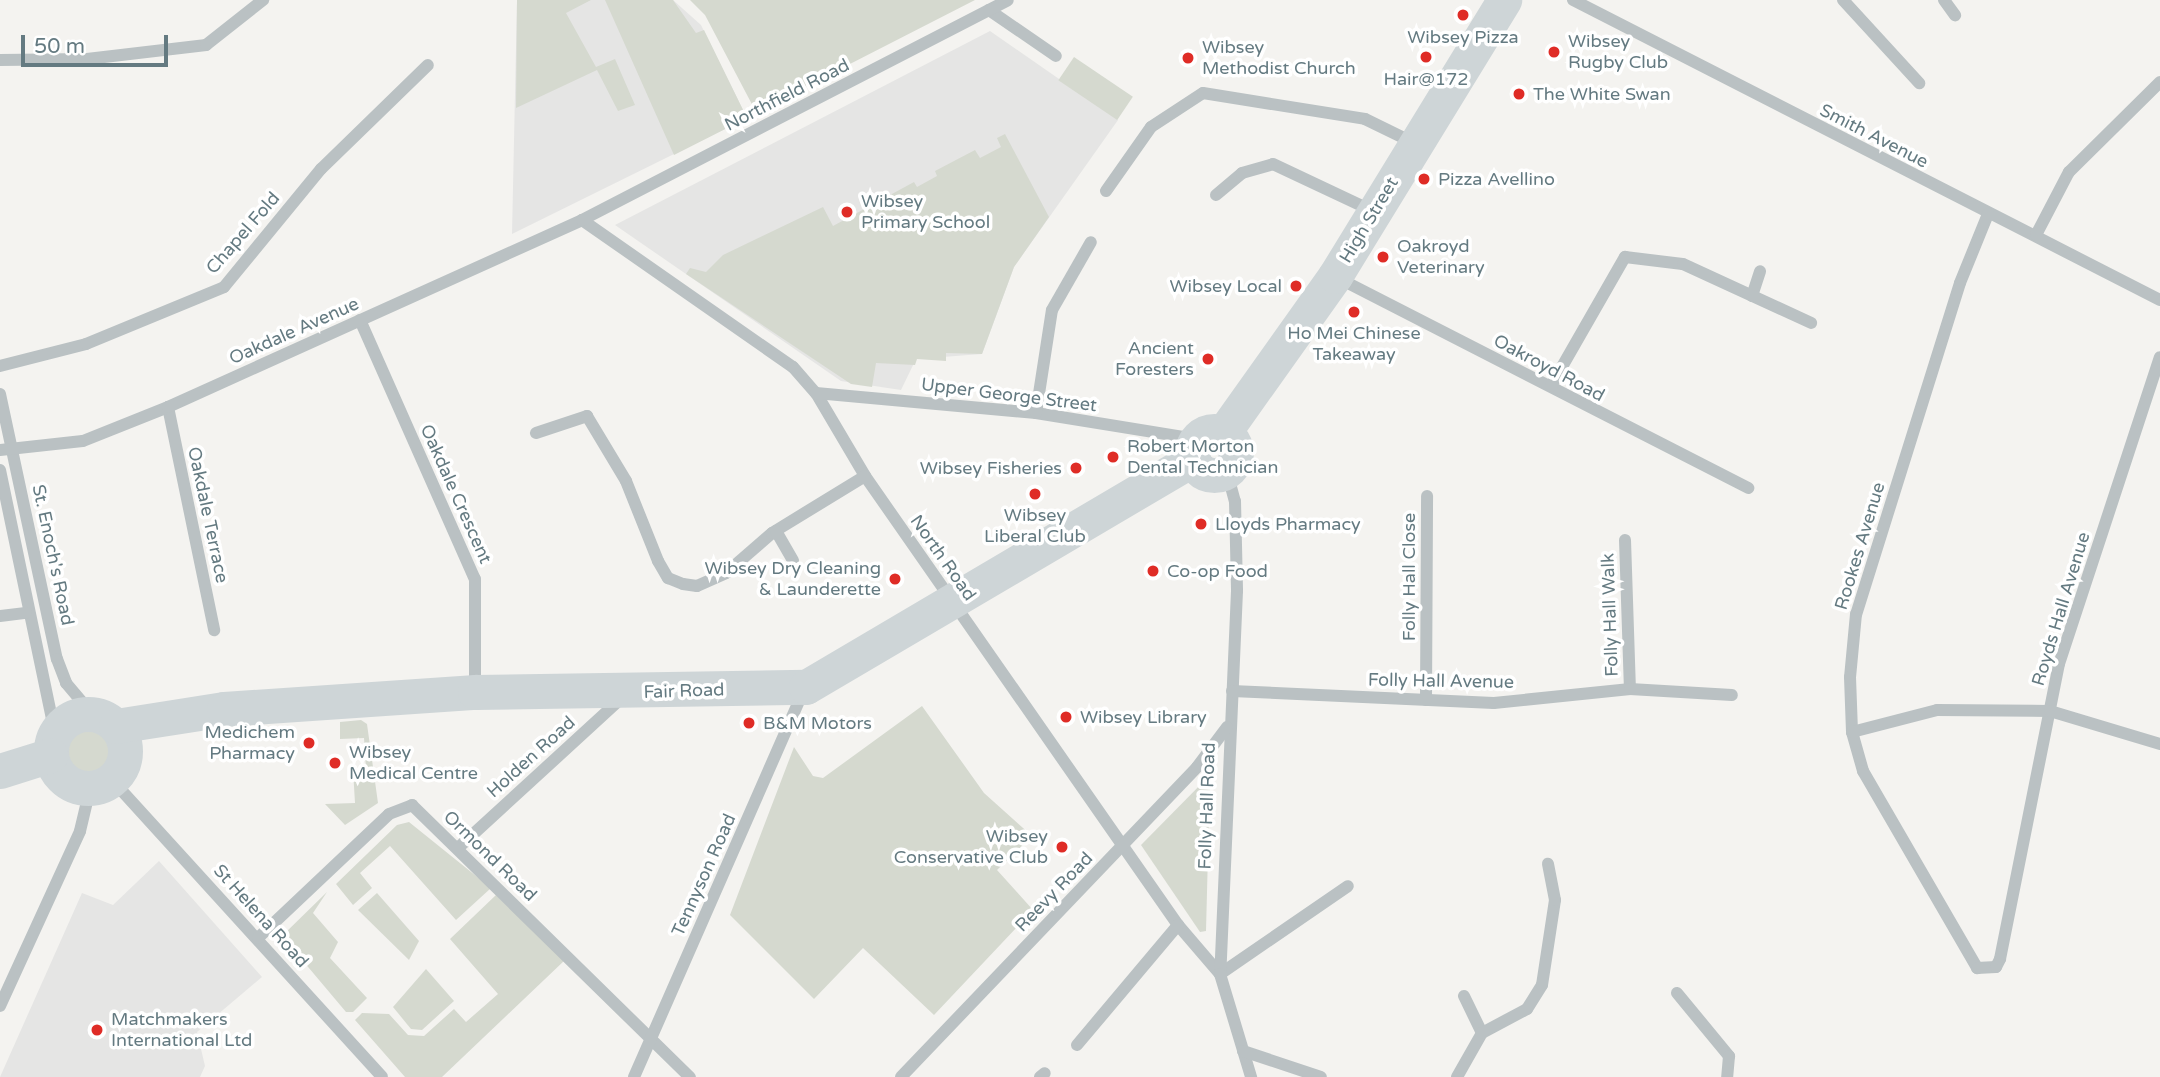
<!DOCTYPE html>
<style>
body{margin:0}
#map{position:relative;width:2160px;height:1077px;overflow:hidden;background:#f4f3f0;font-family:"Varela Round",sans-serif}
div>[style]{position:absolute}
.built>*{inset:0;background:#e5e5e4}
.green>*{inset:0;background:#d5d9cf;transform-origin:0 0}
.round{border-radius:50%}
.minor>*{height:12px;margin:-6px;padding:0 6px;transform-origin:6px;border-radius:6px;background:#bac1c3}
.major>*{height:35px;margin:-17.5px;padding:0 17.5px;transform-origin:17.5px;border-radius:17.5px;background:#ced5d7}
.major>.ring{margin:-17.5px;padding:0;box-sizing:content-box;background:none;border:35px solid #ced5d7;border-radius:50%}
.dots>*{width:19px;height:19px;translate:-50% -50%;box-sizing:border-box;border:4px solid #fff;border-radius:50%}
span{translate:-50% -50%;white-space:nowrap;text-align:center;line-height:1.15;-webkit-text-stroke:7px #fff;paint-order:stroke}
.poi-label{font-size:18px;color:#647a81}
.left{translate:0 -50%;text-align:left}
.right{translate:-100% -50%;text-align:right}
.street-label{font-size:18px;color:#647a81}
.scale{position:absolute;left:21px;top:35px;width:147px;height:32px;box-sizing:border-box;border:4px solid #647a81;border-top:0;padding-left:9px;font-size:21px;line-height:24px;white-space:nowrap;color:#647a81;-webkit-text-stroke:5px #fff;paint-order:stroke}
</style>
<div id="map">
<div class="built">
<div style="clip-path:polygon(517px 0,673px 0,701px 25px,747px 118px,512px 234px)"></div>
<div style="clip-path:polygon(990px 31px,1118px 120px,1014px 267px,982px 354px,916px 359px,901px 390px,841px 381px,615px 225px)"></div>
<div style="clip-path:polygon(159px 861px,262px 977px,197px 1032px,205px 1066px,200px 1077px,0 1077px,82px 893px,113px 905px)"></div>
</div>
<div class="green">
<div style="clip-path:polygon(517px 0,591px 0,566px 13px,596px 67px,615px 59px,635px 105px,618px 111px,597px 70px,516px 108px)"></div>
<div style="clip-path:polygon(605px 0,673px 0,696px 33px,704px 30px,747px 118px,674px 155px)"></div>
<div style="clip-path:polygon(690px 0,975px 0,756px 112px,705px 15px)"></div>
<div style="left:1074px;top:57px;width:71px;height:28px;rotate:34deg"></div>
<div style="clip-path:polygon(1005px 134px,1049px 217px,1014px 267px,982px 354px,946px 353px,946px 361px,917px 359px,915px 365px,876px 363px,872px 387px,851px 384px,686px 274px,690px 268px,706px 272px,723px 255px,823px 207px,833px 226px,914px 182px,917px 187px,937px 176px,935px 171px,975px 150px,980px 158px,1001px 147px,997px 138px)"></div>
<div style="clip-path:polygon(922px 706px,984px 793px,1032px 836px,997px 870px,1033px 910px,934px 1015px,863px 948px,814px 999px,730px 915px,794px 747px,813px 776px,823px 778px)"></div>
<div style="clip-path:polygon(361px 720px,367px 724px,378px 803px,345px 825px,325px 804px,355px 803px,353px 770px,366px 769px,364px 738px,340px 739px,340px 722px)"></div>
<div class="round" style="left:59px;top:722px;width:56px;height:56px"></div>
<div style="clip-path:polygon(1210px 775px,1206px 931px,1200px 932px,1141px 845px)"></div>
<div style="clip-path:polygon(409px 822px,491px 888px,456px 920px,390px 846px,360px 873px,372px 888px,353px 905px,336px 884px,397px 825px)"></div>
<div style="clip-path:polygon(327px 892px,313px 913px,338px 942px,330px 958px,367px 998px,353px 1012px,346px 1012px,282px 936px)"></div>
<div style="clip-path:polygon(377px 893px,419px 941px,409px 960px,358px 910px)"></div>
<div style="clip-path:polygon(496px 895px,565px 960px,442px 1077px,405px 1077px,355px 1020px,362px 1013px,389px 1014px,408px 1035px,424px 1036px,454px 1009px,466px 1022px,498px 994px,450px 939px)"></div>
<div style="clip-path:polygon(426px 969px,454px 1001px,422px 1030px,411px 1029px,393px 1007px)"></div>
</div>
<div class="minor">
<div style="left:1573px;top:0;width:659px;rotate:27.07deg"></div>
<div style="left:1843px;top:0;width:113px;rotate:47.5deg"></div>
<div style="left:1944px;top:0;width:19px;rotate:54deg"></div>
<div style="left:989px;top:10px;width:81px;rotate:34.5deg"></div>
<div style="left:0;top:60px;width:87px;rotate:-0.7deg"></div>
<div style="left:87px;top:59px;width:120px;rotate:-6.7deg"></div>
<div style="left:206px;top:45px;width:73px;rotate:-38.3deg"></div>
<div style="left:1106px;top:191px;width:78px;rotate:-54.9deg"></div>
<div style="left:1151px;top:127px;width:62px;rotate:-33.2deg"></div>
<div style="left:1203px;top:93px;width:164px;rotate:9.1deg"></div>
<div style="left:1365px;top:119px;width:55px;rotate:26.1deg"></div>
<div style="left:1216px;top:195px;width:34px;rotate:-40deg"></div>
<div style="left:1242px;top:173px;width:32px;rotate:-16deg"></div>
<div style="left:1273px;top:164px;width:110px;rotate:25.2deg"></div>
<div style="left:1988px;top:214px;width:74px;rotate:112.1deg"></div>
<div style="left:1960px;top:283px;width:347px;rotate:107.4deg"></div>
<div style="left:1856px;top:614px;width:63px;rotate:95.4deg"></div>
<div style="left:1850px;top:677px;width:55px;rotate:87.9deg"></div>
<div style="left:1852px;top:732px;width:41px;rotate:74.2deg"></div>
<div style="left:1863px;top:771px;width:228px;rotate:59.9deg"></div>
<div style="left:1977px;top:968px;width:19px;rotate:-3deg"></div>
<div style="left:1996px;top:967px;width:9px;rotate:-63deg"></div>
<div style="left:2000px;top:959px;width:301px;rotate:-78.7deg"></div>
<div style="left:2059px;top:664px;width:323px;rotate:-71.8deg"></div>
<div style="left:582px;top:220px;width:257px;rotate:34.9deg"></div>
<div style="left:793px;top:367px;width:35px;rotate:49deg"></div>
<div style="left:816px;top:393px;width:96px;rotate:59.4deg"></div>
<div style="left:865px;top:476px;width:547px;rotate:55.12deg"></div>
<div style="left:1178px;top:925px;width:65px;rotate:49.4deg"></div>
<div style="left:1220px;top:974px;width:155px;rotate:-34.5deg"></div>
<div style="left:2036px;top:235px;width:71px;rotate:-62.4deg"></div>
<div style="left:2069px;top:172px;width:128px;rotate:-44.7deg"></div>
<div style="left:1338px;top:278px;width:461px;rotate:27.1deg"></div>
<div style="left:1752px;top:296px;width:26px;rotate:-72deg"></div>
<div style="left:360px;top:320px;width:283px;rotate:66.1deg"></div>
<div style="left:475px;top:579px;width:109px;rotate:90deg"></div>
<div style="left:0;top:366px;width:89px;rotate:-14.3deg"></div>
<div style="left:86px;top:344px;width:149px;rotate:-22.4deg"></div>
<div style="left:224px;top:287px;width:153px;rotate:-50.6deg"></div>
<div style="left:321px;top:169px;width:149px;rotate:-44.2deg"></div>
<div style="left:1551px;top:386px;width:149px;rotate:-60.2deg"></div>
<div style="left:1625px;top:257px;width:58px;rotate:6.9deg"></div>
<div style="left:1683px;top:264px;width:141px;rotate:24.7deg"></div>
<div style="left:816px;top:393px;width:221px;rotate:5.2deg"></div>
<div style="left:1036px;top:413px;width:163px;rotate:9.2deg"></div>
<div style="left:0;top:394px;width:271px;rotate:77.9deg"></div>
<div style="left:57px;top:659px;width:26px;rotate:69deg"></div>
<div style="left:66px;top:683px;width:42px;rotate:49.8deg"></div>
<div style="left:168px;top:407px;width:228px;rotate:78.3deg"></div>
<div style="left:1036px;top:413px;width:104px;rotate:-81.2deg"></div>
<div style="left:1052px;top:310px;width:78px;rotate:-60.2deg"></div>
<div style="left:536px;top:433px;width:54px;rotate:-18.4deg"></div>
<div style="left:587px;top:416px;width:76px;rotate:59deg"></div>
<div style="left:626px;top:481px;width:86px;rotate:68.2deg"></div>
<div style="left:658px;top:561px;width:20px;rotate:60deg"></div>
<div style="left:668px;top:578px;width:16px;rotate:22deg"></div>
<div style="left:683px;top:584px;width:14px;rotate:8deg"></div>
<div style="left:697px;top:586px;width:32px;rotate:-24deg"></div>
<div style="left:726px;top:573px;width:61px;rotate:-41deg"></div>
<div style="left:772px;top:533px;width:109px;rotate:-31.5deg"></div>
<div style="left:0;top:450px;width:83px;rotate:-6.2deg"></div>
<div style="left:83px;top:441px;width:92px;rotate:-21.8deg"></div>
<div style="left:168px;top:407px;width:454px;rotate:-24.3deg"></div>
<div style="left:582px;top:220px;width:479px;rotate:-27.3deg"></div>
<div style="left:0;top:470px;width:270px;rotate:78.2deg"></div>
<div style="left:1227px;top:472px;width:30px;rotate:75deg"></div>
<div style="left:1235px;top:501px;width:90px;rotate:88.7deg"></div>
<div style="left:1237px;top:591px;width:383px;rotate:92.5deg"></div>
<div style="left:1220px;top:974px;width:108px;rotate:73.2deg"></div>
<div style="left:776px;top:531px;width:34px;rotate:60deg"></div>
<div style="left:1625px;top:540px;width:149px;rotate:88.1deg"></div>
<div style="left:0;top:616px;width:26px;rotate:-7deg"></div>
<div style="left:1232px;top:691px;width:262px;rotate:2.6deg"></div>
<div style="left:1494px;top:703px;width:137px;rotate:-5.9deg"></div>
<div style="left:1630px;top:689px;width:102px;rotate:3.4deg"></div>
<div style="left:1426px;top:700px;width:204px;rotate:-89.7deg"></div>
<div style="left:1852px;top:732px;width:88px;rotate:-14.5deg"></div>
<div style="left:1937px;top:710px;width:113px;rotate:0.5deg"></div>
<div style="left:2050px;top:711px;width:115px;rotate:16.7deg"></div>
<div style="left:112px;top:780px;width:401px;rotate:47.7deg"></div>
<div style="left:458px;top:848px;width:224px;rotate:-42.5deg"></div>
<div style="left:258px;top:938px;width:180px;rotate:-43.4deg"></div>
<div style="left:389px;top:814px;width:25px;rotate:-21deg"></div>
<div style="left:412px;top:805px;width:389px;rotate:44.4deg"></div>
<div style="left:1677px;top:993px;width:82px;rotate:50.5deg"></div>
<div style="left:1729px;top:1056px;width:21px;rotate:95deg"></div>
<div style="left:1464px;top:996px;width:41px;rotate:64.1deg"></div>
<div style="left:0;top:1006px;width:192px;rotate:-65.4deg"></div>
<div style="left:80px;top:831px;width:43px;rotate:-76.6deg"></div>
<div style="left:1077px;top:1045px;width:157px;rotate:-49.9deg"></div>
<div style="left:1243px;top:1051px;width:82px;rotate:18.4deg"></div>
<div style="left:634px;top:1077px;width:423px;rotate:-66.3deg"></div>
<div style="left:901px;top:1077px;width:429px;rotate:-46.3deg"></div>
<div style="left:1197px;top:767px;width:50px;rotate:-53.1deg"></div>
<div style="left:1040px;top:1077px;width:6px;rotate:-39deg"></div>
<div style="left:1457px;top:1077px;width:51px;rotate:-60.4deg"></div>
<div style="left:1482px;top:1033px;width:51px;rotate:-28.1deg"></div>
<div style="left:1527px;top:1009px;width:28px;rotate:-58deg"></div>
<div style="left:1542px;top:985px;width:86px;rotate:-81.3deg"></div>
<div style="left:1555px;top:900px;width:37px;rotate:-101deg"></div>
</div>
<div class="major">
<div class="ring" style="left:1192px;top:431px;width:9px;height:9px"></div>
<div style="left:1224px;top:432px;width:191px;rotate:-54.6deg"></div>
<div style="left:1335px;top:276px;width:324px;rotate:-58.5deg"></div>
<div class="ring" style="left:51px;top:714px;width:39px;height:39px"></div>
<div style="left:116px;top:726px;width:109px;rotate:-8.9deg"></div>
<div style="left:224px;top:709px;width:252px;rotate:-3.9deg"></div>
<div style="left:475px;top:692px;width:331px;rotate:-0.9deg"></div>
<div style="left:806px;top:687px;width:449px;rotate:-30.5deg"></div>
<div style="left:0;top:771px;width:53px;rotate:-17.4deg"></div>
</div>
<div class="dots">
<div style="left:1463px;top:15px;background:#df2c26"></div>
<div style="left:1554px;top:52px;background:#df2c26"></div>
<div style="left:1426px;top:57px;background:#df2c26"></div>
<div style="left:1188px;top:58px;background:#df2c26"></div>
<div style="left:1519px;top:94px;background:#df2c26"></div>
<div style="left:1424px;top:179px;background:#df2c26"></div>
<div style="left:847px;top:212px;background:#df2c26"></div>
<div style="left:1383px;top:257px;background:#df2c26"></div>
<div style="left:1296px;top:286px;background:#df2c26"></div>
<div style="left:1354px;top:312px;background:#df2c26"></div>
<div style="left:1208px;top:359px;background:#df2c26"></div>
<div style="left:1113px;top:457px;background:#df2c26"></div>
<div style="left:1076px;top:468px;background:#df2c26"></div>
<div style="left:1035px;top:494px;background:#df2c26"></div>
<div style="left:1201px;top:524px;background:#df2c26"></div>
<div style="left:1153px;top:571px;background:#df2c26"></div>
<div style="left:895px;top:579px;background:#df2c26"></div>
<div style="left:1066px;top:717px;background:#df2c26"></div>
<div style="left:749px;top:723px;background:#df2c26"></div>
<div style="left:309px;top:743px;background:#df2c26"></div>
<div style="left:335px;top:763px;background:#df2c26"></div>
<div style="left:1062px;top:847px;background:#df2c26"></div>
<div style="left:97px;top:1030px;background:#df2c26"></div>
</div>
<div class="poi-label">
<span style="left:1463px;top:37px">Wibsey Pizza</span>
<span class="left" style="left:1568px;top:52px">Wibsey<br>Rugby Club</span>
<span class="left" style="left:1202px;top:58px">Wibsey<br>Methodist Church</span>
<span style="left:1426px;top:79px">Hair@172</span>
<span class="left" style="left:1533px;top:94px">The White Swan</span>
<span class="left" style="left:1438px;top:179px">Pizza Avellino</span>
<span class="left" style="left:861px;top:212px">Wibsey<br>Primary School</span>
<span class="left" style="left:1397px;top:257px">Oakroyd<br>Veterinary</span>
<span class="right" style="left:1282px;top:286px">Wibsey Local</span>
<span style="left:1354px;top:344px">Ho Mei Chinese<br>Takeaway</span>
<span class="right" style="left:1194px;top:359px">Ancient<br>Foresters</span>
<span class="left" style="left:1127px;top:457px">Robert Morton<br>Dental Technician</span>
<span class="right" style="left:1062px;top:468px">Wibsey Fisheries</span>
<span style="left:1035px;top:526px">Wibsey<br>Liberal Club</span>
<span class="left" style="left:1215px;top:524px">Lloyds Pharmacy</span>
<span class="right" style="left:881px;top:579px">Wibsey Dry Cleaning<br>&amp; Launderette</span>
<span class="left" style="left:1167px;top:571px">Co-op Food</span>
<span class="left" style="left:1080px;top:717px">Wibsey Library</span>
<span class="left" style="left:763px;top:723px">B&amp;M Motors</span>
<span class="right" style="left:295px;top:743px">Medichem<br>Pharmacy</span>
<span class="left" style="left:349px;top:763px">Wibsey<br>Medical Centre</span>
<span class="right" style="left:1048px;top:847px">Wibsey<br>Conservative Club</span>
<span class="left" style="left:111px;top:1030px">Matchmakers<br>International Ltd</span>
</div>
<div class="street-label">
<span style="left:787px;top:95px;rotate:-27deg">Northfield Road</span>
<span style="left:1874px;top:136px;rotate:27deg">Smith Avenue</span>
<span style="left:1369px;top:220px;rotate:-59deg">High Street</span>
<span style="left:243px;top:233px;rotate:-49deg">Chapel Fold</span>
<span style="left:294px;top:331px;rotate:-24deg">Oakdale Avenue</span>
<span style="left:1549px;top:368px;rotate:28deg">Oakroyd Road</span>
<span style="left:1009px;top:395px;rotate:7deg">Upper George Street</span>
<span style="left:456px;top:494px;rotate:66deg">Oakdale Crescent</span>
<span style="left:208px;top:515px;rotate:78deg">Oakdale Terrace</span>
<span style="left:1860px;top:546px;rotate:-73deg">Rookes Avenue</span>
<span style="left:53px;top:555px;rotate:78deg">St. Enoch's Road</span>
<span style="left:943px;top:558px;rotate:55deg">North Road</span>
<span style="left:1409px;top:577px;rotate:-90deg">Folly Hall Close</span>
<span style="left:2061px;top:609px;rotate:-73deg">Royds Hall Avenue</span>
<span style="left:1610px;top:615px;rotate:-92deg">Folly Hall Walk</span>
<span style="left:1441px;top:681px;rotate:1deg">Folly Hall Avenue</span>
<span style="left:684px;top:691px;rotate:-2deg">Fair Road</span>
<span style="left:531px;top:757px;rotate:-42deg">Holden Road</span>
<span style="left:1207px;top:806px;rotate:-88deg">Folly Hall Road</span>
<span style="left:490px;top:856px;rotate:44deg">Ormond Road</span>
<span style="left:704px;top:875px;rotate:-66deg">Tennyson Road</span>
<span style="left:1054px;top:892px;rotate:-46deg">Reevy Road</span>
<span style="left:261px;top:916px;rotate:48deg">St Helena Road</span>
</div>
<div class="scale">50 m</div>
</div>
